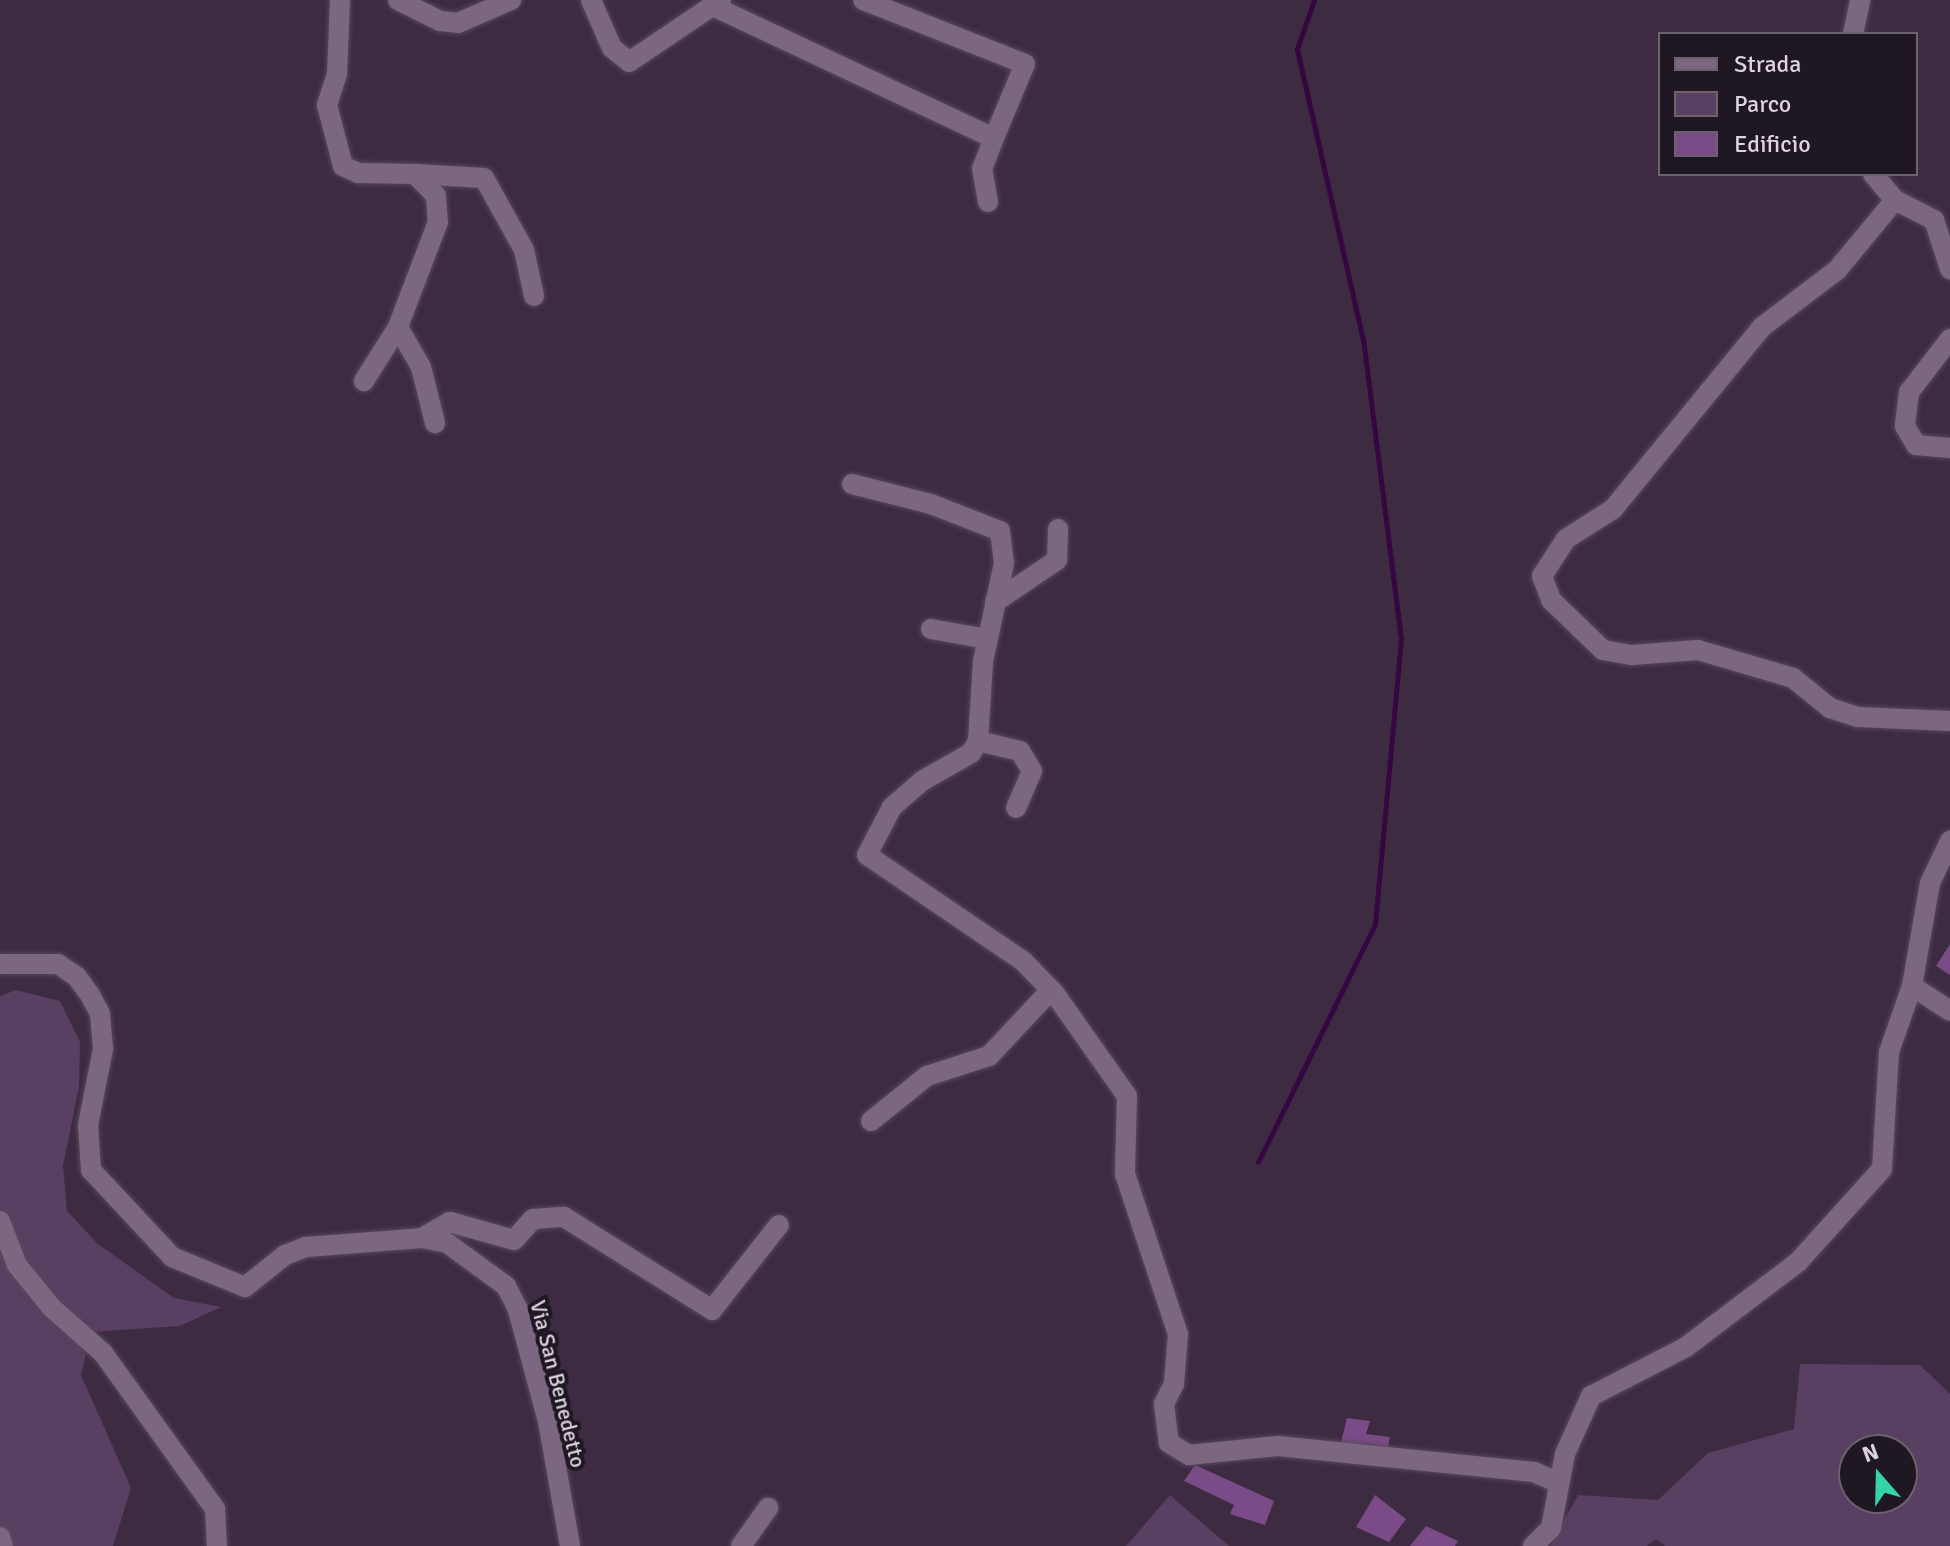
<!DOCTYPE html>
<style>
body{margin:0}
#map{position:relative;width:1950px;height:1546px;overflow:hidden;background:#3d2b42;font-family:Signika,sans-serif}
div>[style]{position:absolute}
.green>*{inset:0;background:#593f61}
.stream>*{height:5px;margin:-2.5px;padding:0 2.5px;transform-origin:2.5px;border-radius:2.5px;background:#350740}
.building>*{inset:0;background:#7a4b86}
.roads{filter:drop-shadow(0 0 2px #58485c) drop-shadow(0 0 2px #58485c)}
.minor>*{height:20px;margin:-10px;padding:0 10px;transform-origin:10px;border-radius:10px;background:#7c6782}
span{translate:-50% -50%;white-space:nowrap;text-align:center;line-height:1.15;-webkit-text-stroke:8px #1f1722;paint-order:stroke}
.street-label{font-size:22px;color:#ddd2e1}
.legend{position:absolute;left:1658px;top:32px;width:260px;height:144px;box-sizing:border-box;background:#1f1722;border:2px solid #6b626e;margin:0;padding:10px 14px;list-style:none;font-size:24px;color:#ddd2e1}
.legend li{display:flex;align-items:center;gap:16px;height:40px}
.legend b{width:40px;border:2px solid #6b626e}
.north{position:absolute;left:1838px;top:1434px;width:80px;height:80px;box-sizing:border-box;background:#1f1722;border:2px solid #6b626e;border-radius:50%;rotate:340deg;font-size:22px;font-weight:700;line-height:32px;text-align:center;color:#ddd2e1}
.north::after{content:'';display:block;margin:auto;width:28px;height:36px;background:#35d4a7;clip-path:polygon(50% 0,100% 100%,50% 72%,0 100%)}
</style>
<div id="map">
<div class="green">
<div style="clip-path:polygon(16px 990px,60px 1001px,80px 1042px,79px 1087px,63px 1166px,67px 1211px,98px 1244px,174px 1298px,221px 1307px,180px 1326px,91px 1332px,81px 1375px,131px 1488px,113px 1546px,0 1546px,0 996px)"></div>
<div style="clip-path:polygon(evenodd,1800px 1364px,1920px 1365px,1950px 1394px,1950px 1546px,1665px 1546px,1656px 1539px,1647px 1546px,1550px 1546px,1578px 1495px,1658px 1500px,1708px 1453px,1794px 1429px,1800px 1364px,1854px 1450px,1902px 1450px,1902px 1498px,1854px 1498px,1854px 1450px)"></div>
<div style="clip-path:polygon(1170px 1495px,1229px 1546px,1126px 1546px)"></div>
</div>
<div class="stream">
<div style="left:1258px;top:1162px;width:265px;rotate:-63.8deg"></div>
<div style="left:1375px;top:924px;width:286px;rotate:-84.8deg"></div>
<div style="left:1401px;top:639px;width:301px;rotate:-97.2deg"></div>
<div style="left:1363px;top:340px;width:298px;rotate:-102.8deg"></div>
<div style="left:1297px;top:49px;width:52px;rotate:-70.9deg"></div>
</div>
<div class="building">
<div style="clip-path:polygon(1950px 944px,1950px 975px,1936px 966px)"></div>
<div style="clip-path:polygon(1347px 1418px,1370px 1421px,1366px 1434px,1390px 1437px,1387px 1452px,1340px 1446px)"></div>
<div style="clip-path:polygon(1195px 1465px,1274px 1501px,1265px 1525px,1230px 1514px,1234px 1505px,1184px 1481px)"></div>
<div style="clip-path:polygon(1375px 1495px,1406px 1519px,1389px 1542px,1356px 1527px)"></div>
<div style="clip-path:polygon(1426px 1526px,1458px 1541px,1455px 1546px,1410px 1546px)"></div>
</div>
<div class="roads">
<div class="minor">
<div style="left:340px;top:0;width:74px;rotate:92.3deg"></div>
<div style="left:337px;top:74px;width:33px;rotate:108deg"></div>
<div style="left:327px;top:105px;width:63px;rotate:75.3deg"></div>
<div style="left:343px;top:166px;width:17px;rotate:25deg"></div>
<div style="left:358px;top:173px;width:57px;rotate:1deg"></div>
<div style="left:415px;top:174px;width:30px;rotate:46deg"></div>
<div style="left:436px;top:196px;width:26px;rotate:86deg"></div>
<div style="left:438px;top:222px;width:112px;rotate:110.9deg"></div>
<div style="left:398px;top:327px;width:64px;rotate:122.2deg"></div>
<div style="left:398px;top:0;width:47px;rotate:26.6deg"></div>
<div style="left:440px;top:21px;width:18px;rotate:6deg"></div>
<div style="left:458px;top:23px;width:58px;rotate:-23.5deg"></div>
<div style="left:591px;top:0;width:52px;rotate:66.4deg"></div>
<div style="left:612px;top:48px;width:22px;rotate:39deg"></div>
<div style="left:629px;top:62px;width:111px;rotate:-34deg"></div>
<div style="left:715px;top:7px;width:308px;rotate:25.2deg"></div>
<div style="left:994px;top:138px;width:80px;rotate:-67.3deg"></div>
<div style="left:1025px;top:64px;width:174px;rotate:-158.4deg"></div>
<div style="left:1853px;top:34px;width:35px;rotate:-78deg"></div>
<div style="left:415px;top:174px;width:69px;rotate:3.3deg"></div>
<div style="left:484px;top:178px;width:82px;rotate:60.9deg"></div>
<div style="left:524px;top:250px;width:47px;rotate:77.7deg"></div>
<div style="left:1873px;top:174px;width:34px;rotate:50deg"></div>
<div style="left:1895px;top:200px;width:44px;rotate:27.1deg"></div>
<div style="left:1934px;top:220px;width:52px;rotate:71.9deg"></div>
<div style="left:1895px;top:200px;width:91px;rotate:129.6deg"></div>
<div style="left:1837px;top:270px;width:94px;rotate:142.8deg"></div>
<div style="left:1762px;top:327px;width:235px;rotate:129.3deg"></div>
<div style="left:1613px;top:509px;width:56px;rotate:147.4deg"></div>
<div style="left:1566px;top:539px;width:44px;rotate:123deg"></div>
<div style="left:1542px;top:576px;width:26px;rotate:69deg"></div>
<div style="left:1551px;top:600px;width:72px;rotate:43.9deg"></div>
<div style="left:1603px;top:650px;width:29px;rotate:10deg"></div>
<div style="left:1632px;top:655px;width:66px;rotate:-4.3deg"></div>
<div style="left:1698px;top:650px;width:99px;rotate:16.4deg"></div>
<div style="left:1793px;top:678px;width:48px;rotate:39deg"></div>
<div style="left:1830px;top:708px;width:29px;rotate:18deg"></div>
<div style="left:1858px;top:717px;width:92px;rotate:2.5deg"></div>
<div style="left:988px;top:202px;width:34px;rotate:-100deg"></div>
<div style="left:982px;top:169px;width:33px;rotate:-69deg"></div>
<div style="left:398px;top:327px;width:46px;rotate:60.1deg"></div>
<div style="left:421px;top:367px;width:58px;rotate:76deg"></div>
<div style="left:1950px;top:339px;width:67px;rotate:127.7deg"></div>
<div style="left:1909px;top:392px;width:34px;rotate:97deg"></div>
<div style="left:1905px;top:426px;width:22px;rotate:60deg"></div>
<div style="left:1916px;top:445px;width:34px;rotate:5deg"></div>
<div style="left:852px;top:484px;width:81px;rotate:14.2deg"></div>
<div style="left:931px;top:504px;width:74px;rotate:21.4deg"></div>
<div style="left:1000px;top:531px;width:32px;rotate:83deg"></div>
<div style="left:1004px;top:563px;width:101px;rotate:102deg"></div>
<div style="left:983px;top:662px;width:79px;rotate:93.6deg"></div>
<div style="left:978px;top:741px;width:14px;rotate:120deg"></div>
<div style="left:971px;top:753px;width:56px;rotate:150.3deg"></div>
<div style="left:922px;top:781px;width:40px;rotate:139deg"></div>
<div style="left:892px;top:807px;width:54px;rotate:117.5deg"></div>
<div style="left:867px;top:855px;width:189px;rotate:34.2deg"></div>
<div style="left:1023px;top:961px;width:46px;rotate:45.9deg"></div>
<div style="left:1055px;top:994px;width:125px;rotate:54.8deg"></div>
<div style="left:1127px;top:1096px;width:78px;rotate:91.5deg"></div>
<div style="left:1125px;top:1174px;width:169px;rotate:71.7deg"></div>
<div style="left:1178px;top:1334px;width:50px;rotate:94.6deg"></div>
<div style="left:1174px;top:1384px;width:22px;rotate:117deg"></div>
<div style="left:1164px;top:1404px;width:39px;rotate:83deg"></div>
<div style="left:1169px;top:1443px;width:23px;rotate:31deg"></div>
<div style="left:1189px;top:1455px;width:89px;rotate:-5.8deg"></div>
<div style="left:1278px;top:1446px;width:257px;rotate:5.8deg"></div>
<div style="left:1534px;top:1472px;width:27px;rotate:24deg"></div>
<div style="left:995px;top:602px;width:75px;rotate:-34.1deg"></div>
<div style="left:1057px;top:560px;width:31px;rotate:-88deg"></div>
<div style="left:931px;top:629px;width:57px;rotate:10.1deg"></div>
<div style="left:978px;top:741px;width:43px;rotate:13.4deg"></div>
<div style="left:1020px;top:751px;width:23px;rotate:59deg"></div>
<div style="left:1032px;top:771px;width:40px;rotate:113.4deg"></div>
<div style="left:0;top:964px;width:58px"></div>
<div style="left:58px;top:964px;width:23px;rotate:34deg"></div>
<div style="left:77px;top:977px;width:22px;rotate:54deg"></div>
<div style="left:90px;top:995px;width:21px;rotate:62deg"></div>
<div style="left:100px;top:1014px;width:35px;rotate:85deg"></div>
<div style="left:103px;top:1049px;width:77px;rotate:101.2deg"></div>
<div style="left:88px;top:1125px;width:45px;rotate:86.2deg"></div>
<div style="left:91px;top:1170px;width:119px;rotate:47deg"></div>
<div style="left:172px;top:1257px;width:79px;rotate:22.3deg"></div>
<div style="left:245px;top:1287px;width:51px;rotate:-38.7deg"></div>
<div style="left:285px;top:1255px;width:22px;rotate:-21deg"></div>
<div style="left:306px;top:1247px;width:116px;rotate:-4.4deg"></div>
<div style="left:422px;top:1238px;width:25px;rotate:11deg"></div>
<div style="left:447px;top:1243px;width:73px;rotate:36.1deg"></div>
<div style="left:506px;top:1286px;width:27px;rotate:63deg"></div>
<div style="left:518px;top:1310px;width:115px;rotate:74.9deg"></div>
<div style="left:548px;top:1421px;width:127px;rotate:80deg"></div>
<div style="left:1912px;top:986px;width:45px;rotate:33.3deg"></div>
<div style="left:871px;top:1121px;width:72px;rotate:-38.8deg"></div>
<div style="left:927px;top:1076px;width:65px;rotate:-17.9deg"></div>
<div style="left:989px;top:1056px;width:91px;rotate:-46.8deg"></div>
<div style="left:0;top:1221px;width:47px;rotate:68.9deg"></div>
<div style="left:17px;top:1265px;width:55px;rotate:50.9deg"></div>
<div style="left:52px;top:1308px;width:68px;rotate:41.4deg"></div>
<div style="left:103px;top:1353px;width:192px;rotate:54.3deg"></div>
<div style="left:215px;top:1509px;width:37px;rotate:87deg"></div>
<div style="left:422px;top:1238px;width:32px;rotate:-30deg"></div>
<div style="left:450px;top:1222px;width:66px;rotate:15.7deg"></div>
<div style="left:514px;top:1240px;width:28px;rotate:-48deg"></div>
<div style="left:533px;top:1219px;width:31px;rotate:-4deg"></div>
<div style="left:564px;top:1217px;width:175px;rotate:32.1deg"></div>
<div style="left:712px;top:1310px;width:108px;rotate:-51.8deg"></div>
<div style="left:0;top:1537px;width:9px;rotate:72deg"></div>
<div style="left:741px;top:1546px;width:47px;rotate:-54.6deg"></div>
<div style="left:1533px;top:1546px;width:25px;rotate:-45deg"></div>
<div style="left:1551px;top:1528px;width:75px;rotate:-79.3deg"></div>
<div style="left:1565px;top:1454px;width:64px;rotate:-65.9deg"></div>
<div style="left:1591px;top:1396px;width:107px;rotate:-27.3deg"></div>
<div style="left:1686px;top:1347px;width:141px;rotate:-37.2deg"></div>
<div style="left:1798px;top:1262px;width:125px;rotate:-47.9deg"></div>
<div style="left:1882px;top:1169px;width:117px;rotate:-86.6deg"></div>
<div style="left:1889px;top:1052px;width:70px;rotate:-70.8deg"></div>
<div style="left:1912px;top:986px;width:105px;rotate:-80.1deg"></div>
<div style="left:1930px;top:883px;width:47px;rotate:-64.5deg"></div>
</div>
</div>
<div class="street-label">
<span style="left:558px;top:1384px;rotate:76deg">Via San Benedetto</span>
</div>
<ul class="legend">
<li><b style="height:10px;background:#7c6782"></b>Strada</li>
<li><b style="height:22px;background:#593f61"></b>Parco</li>
<li><b style="height:22px;background:#7a4b86"></b>Edificio</li>
</ul>
<div class="north">N</div>
</div>
